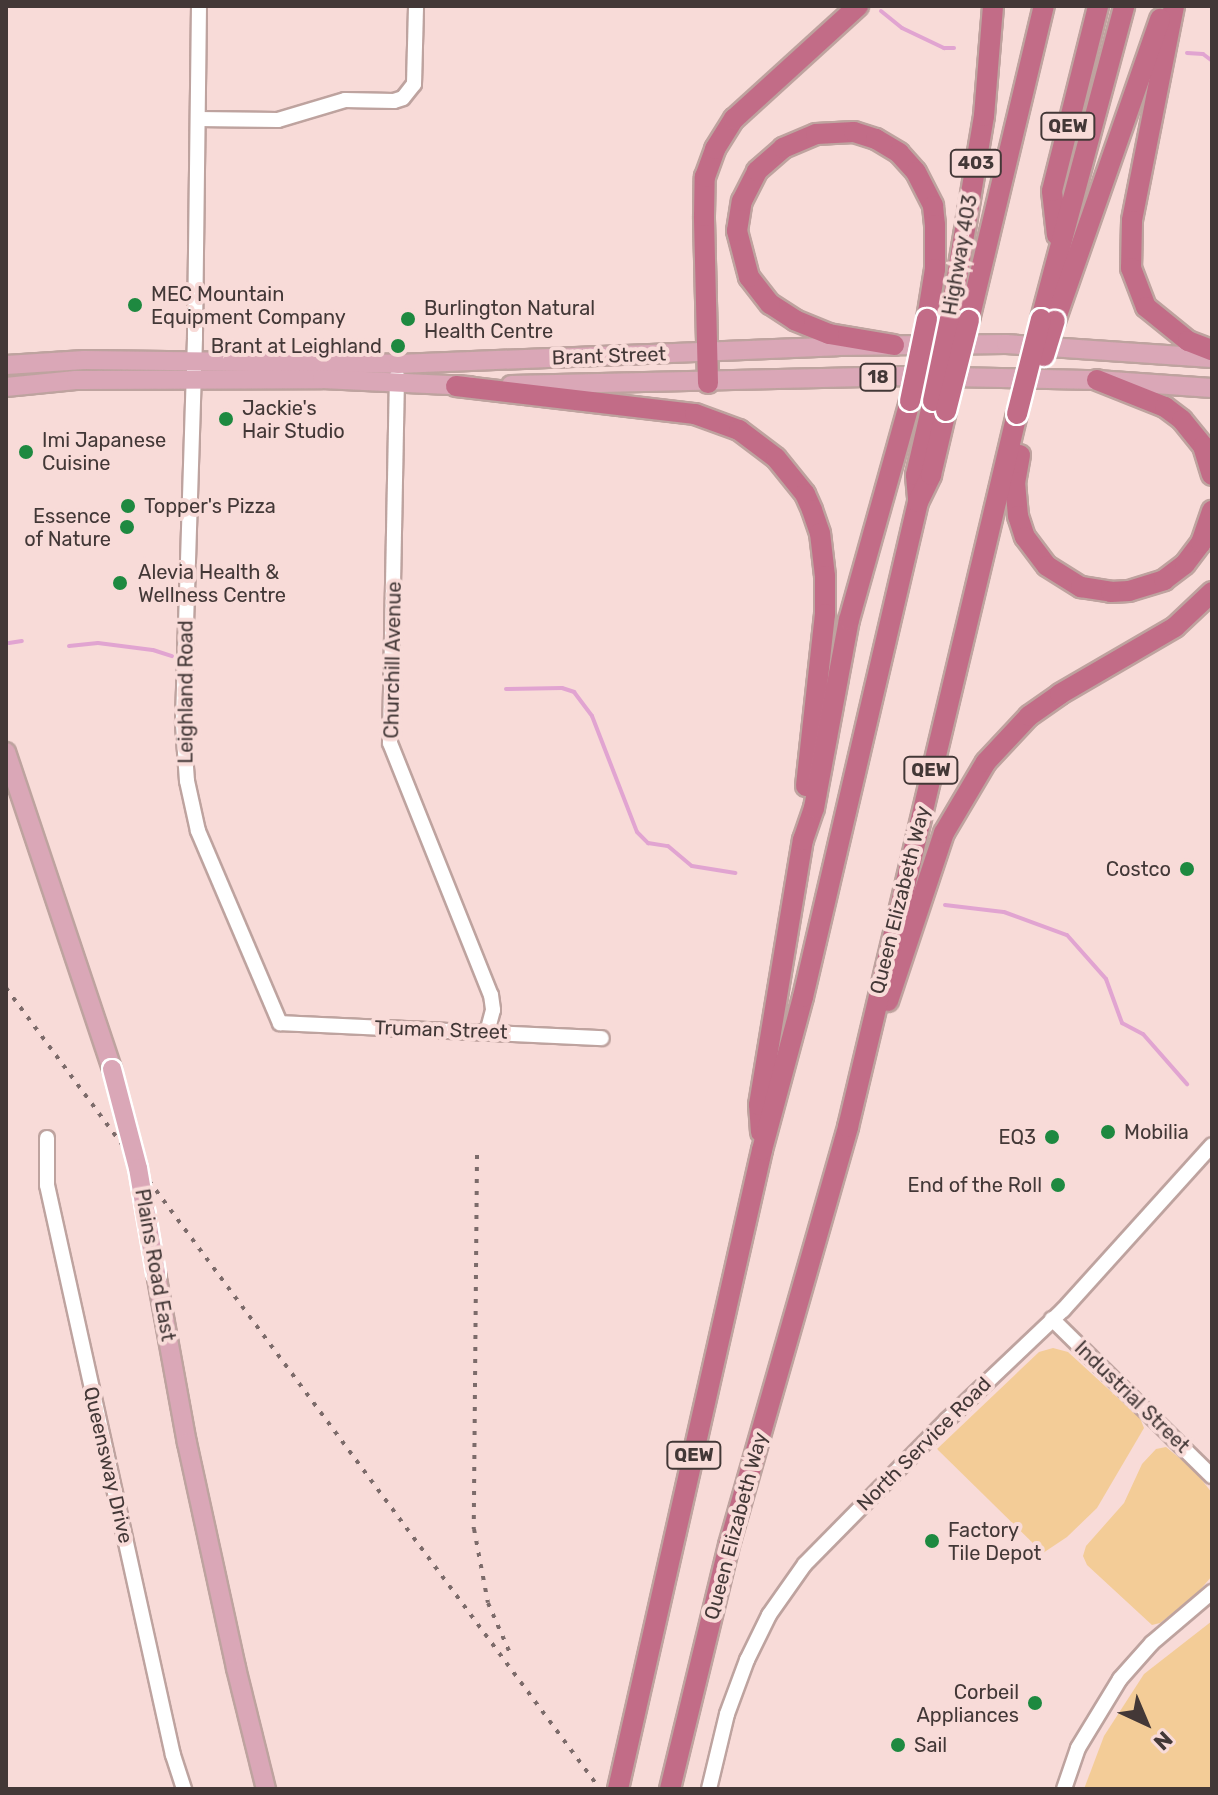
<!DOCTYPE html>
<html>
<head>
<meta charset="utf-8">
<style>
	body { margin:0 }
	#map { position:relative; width:1218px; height:1795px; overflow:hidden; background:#f8dbd8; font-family:Rubik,sans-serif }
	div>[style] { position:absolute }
	.green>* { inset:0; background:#f3cc97 }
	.stream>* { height:4px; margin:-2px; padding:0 2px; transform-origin:2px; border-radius:2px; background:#e1a4d1 }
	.roads { filter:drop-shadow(2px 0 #bea39f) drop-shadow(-2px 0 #bea39f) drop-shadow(0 2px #bea39f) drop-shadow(0 -2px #bea39f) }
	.minor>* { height:14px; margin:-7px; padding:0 7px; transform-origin:7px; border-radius:7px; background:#fff }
	.major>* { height:18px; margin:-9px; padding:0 9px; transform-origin:9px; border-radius:9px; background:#daa7b7 }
	.highway>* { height:20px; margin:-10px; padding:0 10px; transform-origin:10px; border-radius:10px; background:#c26c87 }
	.rail>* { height:4px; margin-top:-2px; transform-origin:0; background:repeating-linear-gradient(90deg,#7c6b6a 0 4px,transparent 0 12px) }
	.bridges { filter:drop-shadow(2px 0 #fff) drop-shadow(-2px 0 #fff) drop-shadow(0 2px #fff) drop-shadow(0 -2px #fff) }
	.major-bridge>* { height:18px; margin:-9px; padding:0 9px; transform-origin:9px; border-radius:9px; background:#daa7b7 }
	.highway-bridge>* { height:20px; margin:-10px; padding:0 10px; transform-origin:10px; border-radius:10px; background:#c26c87 }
	.dots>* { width:22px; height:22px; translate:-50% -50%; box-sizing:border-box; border:4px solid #f8dbd8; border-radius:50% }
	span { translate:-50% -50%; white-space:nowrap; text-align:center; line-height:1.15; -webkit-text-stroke:8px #f8dbd8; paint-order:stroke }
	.shield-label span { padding:2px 6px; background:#f8dbd8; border:2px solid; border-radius:6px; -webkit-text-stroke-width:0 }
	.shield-label { font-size:18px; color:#433837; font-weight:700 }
	.street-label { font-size:20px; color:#433837 }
	.poi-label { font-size:20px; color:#433837 }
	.left { translate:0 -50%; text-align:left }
	.right { translate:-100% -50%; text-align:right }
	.frame { position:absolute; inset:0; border:8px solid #433837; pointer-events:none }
	.north { position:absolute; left:1106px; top:1683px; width:80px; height:80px; -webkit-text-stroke:6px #f8dbd8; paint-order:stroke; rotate:136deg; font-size:22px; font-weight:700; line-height:32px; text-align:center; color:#433837 }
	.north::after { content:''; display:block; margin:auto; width:28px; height:36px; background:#433837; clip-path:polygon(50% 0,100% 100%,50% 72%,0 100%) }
</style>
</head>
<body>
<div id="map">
	<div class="green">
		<div style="clip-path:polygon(1053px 1348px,1068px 1352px,1140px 1418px,1144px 1428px,1097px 1508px,1067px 1537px,1043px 1553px,937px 1449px,1039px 1352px)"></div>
		<div style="clip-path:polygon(1166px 1447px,1194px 1470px,1212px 1493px,1212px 1576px,1193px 1598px,1160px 1623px,1152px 1625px,1087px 1565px,1083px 1556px,1086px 1546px,1124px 1503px,1142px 1464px,1156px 1449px)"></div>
		<div style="clip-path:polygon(1212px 1621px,1212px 1789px,1084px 1789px,1104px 1736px,1144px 1674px)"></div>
	</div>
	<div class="stream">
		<div style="left:881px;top:11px;width:27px;rotate:39deg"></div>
		<div style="left:902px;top:28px;width:47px;rotate:25.5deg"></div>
		<div style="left:944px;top:48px;width:10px"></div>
		<div style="left:1187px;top:53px;width:16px;rotate:4deg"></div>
		<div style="left:1203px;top:54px;width:10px;rotate:37deg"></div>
		<div style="left:9px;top:643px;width:13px;rotate:-9deg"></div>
		<div style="left:69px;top:646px;width:29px;rotate:-6deg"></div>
		<div style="left:98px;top:643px;width:55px;rotate:7.3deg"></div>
		<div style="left:153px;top:650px;width:20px;rotate:18deg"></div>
		<div style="left:506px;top:689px;width:56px;rotate:-1deg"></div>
		<div style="left:562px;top:688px;width:13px;rotate:18deg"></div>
		<div style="left:574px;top:692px;width:30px;rotate:53deg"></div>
		<div style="left:592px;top:716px;width:124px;rotate:68.8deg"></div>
		<div style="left:637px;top:832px;width:16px;rotate:45deg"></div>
		<div style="left:648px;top:843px;width:20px;rotate:9deg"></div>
		<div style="left:668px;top:846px;width:31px;rotate:40deg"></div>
		<div style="left:692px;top:866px;width:44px;rotate:9.2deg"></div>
		<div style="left:945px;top:905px;width:59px;rotate:6.8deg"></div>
		<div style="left:1004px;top:912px;width:67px;rotate:20.1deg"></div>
		<div style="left:1067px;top:935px;width:59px;rotate:48.4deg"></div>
		<div style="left:1106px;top:979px;width:47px;rotate:70deg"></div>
		<div style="left:1122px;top:1023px;width:24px;rotate:28deg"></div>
		<div style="left:1143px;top:1034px;width:67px;rotate:48.7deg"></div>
	</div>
	<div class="roads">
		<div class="minor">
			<div style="left:199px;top:6px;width:332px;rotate:90.7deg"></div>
			<div style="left:195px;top:338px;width:386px;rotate:91.8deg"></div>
			<div style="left:183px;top:724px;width:57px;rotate:86deg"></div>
			<div style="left:187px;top:781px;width:51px;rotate:77.6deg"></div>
			<div style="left:198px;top:831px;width:209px;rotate:66.9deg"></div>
			<div style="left:280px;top:1023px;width:322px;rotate:2.7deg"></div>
			<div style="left:198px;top:119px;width:80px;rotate:0.7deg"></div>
			<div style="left:278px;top:120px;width:70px;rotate:-16.6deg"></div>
			<div style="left:345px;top:100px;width:49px;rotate:1.2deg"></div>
			<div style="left:394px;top:101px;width:9px;rotate:-18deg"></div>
			<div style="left:403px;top:98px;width:18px;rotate:-52deg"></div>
			<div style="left:414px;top:84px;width:78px;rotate:-88.5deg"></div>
			<div style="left:397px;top:376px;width:367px;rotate:91.1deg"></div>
			<div style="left:390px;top:743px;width:271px;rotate:68.2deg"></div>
			<div style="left:491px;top:995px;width:15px;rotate:82deg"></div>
			<div style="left:493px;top:1010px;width:23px;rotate:105deg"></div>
			<div style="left:47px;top:1138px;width:47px;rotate:90deg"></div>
			<div style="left:47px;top:1185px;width:584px;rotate:77.54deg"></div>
			<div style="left:173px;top:1755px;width:36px;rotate:72deg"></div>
			<div style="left:1052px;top:1319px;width:224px;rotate:44.5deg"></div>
			<div style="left:709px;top:1789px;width:77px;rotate:-76.5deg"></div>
			<div style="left:727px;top:1714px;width:58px;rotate:-69.7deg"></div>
			<div style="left:747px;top:1660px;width:50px;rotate:-63.9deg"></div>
			<div style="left:769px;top:1615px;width:62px;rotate:-54.8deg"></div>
			<div style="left:805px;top:1564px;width:202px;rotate:-45.4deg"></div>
			<div style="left:947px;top:1420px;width:160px;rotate:-43.5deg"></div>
			<div style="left:1063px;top:1310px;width:222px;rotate:-47.9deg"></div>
			<div style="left:1064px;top:1789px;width:43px;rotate:-71.1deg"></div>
			<div style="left:1078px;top:1748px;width:81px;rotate:-58.7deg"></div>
			<div style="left:1120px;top:1679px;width:48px;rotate:-48.4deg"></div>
			<div style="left:1152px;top:1643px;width:79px;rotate:-40.4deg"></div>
		</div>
		<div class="major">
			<div style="left:6px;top:365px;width:78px;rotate:-3.7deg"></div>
			<div style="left:84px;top:360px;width:314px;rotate:0.7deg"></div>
			<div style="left:398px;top:364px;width:439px;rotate:-2.3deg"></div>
			<div style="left:837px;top:346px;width:169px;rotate:-0.7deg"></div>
			<div style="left:1006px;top:344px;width:206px;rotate:3.9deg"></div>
			<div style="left:511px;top:385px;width:389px;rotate:-1.3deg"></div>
			<div style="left:900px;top:376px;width:197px;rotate:1.2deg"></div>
			<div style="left:1097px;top:380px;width:115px;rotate:4deg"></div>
			<div style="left:6px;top:387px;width:70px;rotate:-5.7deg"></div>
			<div style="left:76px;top:380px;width:246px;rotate:-0.2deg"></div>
			<div style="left:322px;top:379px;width:148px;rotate:2.7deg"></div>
			<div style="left:6px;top:752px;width:334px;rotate:71.5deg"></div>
			<div style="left:156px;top:1273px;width:173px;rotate:79.7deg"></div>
			<div style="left:187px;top:1443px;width:230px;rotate:77.7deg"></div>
			<div style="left:236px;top:1668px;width:125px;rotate:76.1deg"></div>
		</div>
		<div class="highway">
			<div style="left:1174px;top:6px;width:219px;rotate:101.1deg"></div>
			<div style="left:1132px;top:221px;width:47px;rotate:91.2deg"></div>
			<div style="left:1131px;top:268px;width:42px;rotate:69deg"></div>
			<div style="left:1146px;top:307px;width:54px;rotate:39deg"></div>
			<div style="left:1188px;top:341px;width:26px;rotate:21deg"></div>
			<div style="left:1057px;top:235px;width:44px;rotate:-96.5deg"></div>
			<div style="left:1052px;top:191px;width:191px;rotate:-76deg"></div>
			<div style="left:950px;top:319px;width:206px;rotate:-80.5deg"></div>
			<div style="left:984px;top:116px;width:110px;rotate:-85.3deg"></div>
			<div style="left:1041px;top:319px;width:324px;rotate:-75.1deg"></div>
			<div style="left:969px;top:320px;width:323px;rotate:-76.6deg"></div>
			<div style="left:1055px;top:321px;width:320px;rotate:-70.8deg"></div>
			<div style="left:894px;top:345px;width:66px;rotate:-170.4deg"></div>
			<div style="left:829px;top:334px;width:37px;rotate:-158deg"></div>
			<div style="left:795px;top:320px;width:30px;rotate:-147deg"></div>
			<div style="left:770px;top:304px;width:34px;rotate:-128deg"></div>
			<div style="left:749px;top:277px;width:48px;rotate:-104.6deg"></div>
			<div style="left:737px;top:231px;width:30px;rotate:-81deg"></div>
			<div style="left:742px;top:201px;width:34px;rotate:-63deg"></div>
			<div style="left:757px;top:171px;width:35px;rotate:-41deg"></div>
			<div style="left:783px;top:148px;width:36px;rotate:-23deg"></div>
			<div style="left:816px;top:134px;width:38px;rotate:-3deg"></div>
			<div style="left:854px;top:132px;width:23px;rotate:18deg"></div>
			<div style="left:876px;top:139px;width:27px;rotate:31deg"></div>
			<div style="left:899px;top:153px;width:25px;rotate:48deg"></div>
			<div style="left:916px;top:172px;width:38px;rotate:63deg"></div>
			<div style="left:933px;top:206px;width:19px;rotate:84deg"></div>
			<div style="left:935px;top:225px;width:44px;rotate:90deg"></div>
			<div style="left:935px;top:269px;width:51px;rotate:99.1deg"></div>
			<div style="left:1097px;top:380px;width:73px;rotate:21.7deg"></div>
			<div style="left:1165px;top:407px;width:21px;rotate:37deg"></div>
			<div style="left:1182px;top:420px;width:33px;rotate:51deg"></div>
			<div style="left:1203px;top:446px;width:30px;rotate:73deg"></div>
			<div style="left:708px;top:383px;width:167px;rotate:-91.4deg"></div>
			<div style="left:704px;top:216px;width:39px;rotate:-89deg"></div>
			<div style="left:705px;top:177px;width:30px;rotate:-70deg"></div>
			<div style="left:715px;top:149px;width:36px;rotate:-58deg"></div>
			<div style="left:734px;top:119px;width:168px;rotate:-42.3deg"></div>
			<div style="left:456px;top:386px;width:241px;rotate:6.7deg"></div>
			<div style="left:695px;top:414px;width:47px;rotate:20deg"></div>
			<div style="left:739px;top:430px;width:46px;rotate:37.1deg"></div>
			<div style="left:776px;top:458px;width:46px;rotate:51.1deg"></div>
			<div style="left:805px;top:494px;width:17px;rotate:66deg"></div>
			<div style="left:812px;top:510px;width:24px;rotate:71deg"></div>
			<div style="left:820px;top:533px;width:43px;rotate:83.4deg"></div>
			<div style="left:825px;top:576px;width:38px;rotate:90deg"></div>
			<div style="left:825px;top:614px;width:173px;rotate:96.3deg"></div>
			<div style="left:1020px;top:455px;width:27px;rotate:100deg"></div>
			<div style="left:1015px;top:482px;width:34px;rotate:85deg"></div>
			<div style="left:1018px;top:516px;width:22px;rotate:72deg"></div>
			<div style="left:1025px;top:537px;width:36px;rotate:53deg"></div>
			<div style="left:1047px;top:566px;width:40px;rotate:32deg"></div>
			<div style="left:1081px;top:587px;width:30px;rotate:9deg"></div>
			<div style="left:1111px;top:592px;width:18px;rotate:-3deg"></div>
			<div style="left:1129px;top:591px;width:37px;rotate:-17deg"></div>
			<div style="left:1164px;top:580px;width:26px;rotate:-37deg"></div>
			<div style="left:1185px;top:564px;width:26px;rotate:-53deg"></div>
			<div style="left:1201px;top:543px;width:34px;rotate:-71deg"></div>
			<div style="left:918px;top:498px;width:23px;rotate:-95deg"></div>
			<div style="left:916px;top:475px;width:76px;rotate:-77.1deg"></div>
			<div style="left:888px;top:1001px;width:177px;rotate:-71.6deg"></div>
			<div style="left:944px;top:833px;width:82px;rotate:-59.4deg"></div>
			<div style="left:986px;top:762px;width:63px;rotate:-46.9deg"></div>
			<div style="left:1029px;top:716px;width:38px;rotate:-35deg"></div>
			<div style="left:1060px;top:694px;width:133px;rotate:-30.2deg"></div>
			<div style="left:1175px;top:627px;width:51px;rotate:-43.4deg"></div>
			<div style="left:761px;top:1132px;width:27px;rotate:-94deg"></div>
			<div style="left:759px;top:1105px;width:269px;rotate:-80.6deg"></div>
			<div style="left:803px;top:840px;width:34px;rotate:-71deg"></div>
			<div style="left:814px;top:808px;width:191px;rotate:-79.5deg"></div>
			<div style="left:849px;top:620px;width:227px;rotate:-74.4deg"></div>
			<div style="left:618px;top:1789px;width:655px;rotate:-77.3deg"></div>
			<div style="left:762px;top:1150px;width:158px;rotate:-75deg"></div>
			<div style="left:803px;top:997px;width:508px;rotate:-76.92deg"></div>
			<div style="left:918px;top:502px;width:30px;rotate:-64deg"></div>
			<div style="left:931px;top:475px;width:66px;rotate:-76.8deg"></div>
			<div style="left:670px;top:1789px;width:251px;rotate:-76.4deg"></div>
			<div style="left:729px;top:1545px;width:435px;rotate:-74.1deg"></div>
			<div style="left:848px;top:1127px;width:733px;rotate:-76.67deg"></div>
		</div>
	</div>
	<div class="rail">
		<div style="left:6px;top:988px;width:997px;rotate:53.44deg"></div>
		<div style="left:477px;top:1155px;width:374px;rotate:90.5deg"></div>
		<div style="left:474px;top:1529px;width:75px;rotate:79.3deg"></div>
		<div style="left:488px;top:1603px;width:55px;rotate:66.3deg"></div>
	</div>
	<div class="bridges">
		<div class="major-bridge">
			<div style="left:112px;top:1069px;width:102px;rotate:75.3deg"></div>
			<div style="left:138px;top:1168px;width:107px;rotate:80.3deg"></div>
		</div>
		<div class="highway-bridge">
			<div style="left:1044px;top:356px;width:37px;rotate:-73deg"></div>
			<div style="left:910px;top:401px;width:84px;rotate:-78.3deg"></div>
			<div style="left:933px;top:401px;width:84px;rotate:-78.3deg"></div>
			<div style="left:946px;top:411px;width:94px;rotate:-75.8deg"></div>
			<div style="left:1017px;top:414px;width:98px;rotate:-75.8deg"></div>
		</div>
	</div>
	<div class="dots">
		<div style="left:135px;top:305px;background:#1e8940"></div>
		<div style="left:408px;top:319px;background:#1e8940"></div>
		<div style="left:398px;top:346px;background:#1e8940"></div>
		<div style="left:226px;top:419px;background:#1e8940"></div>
		<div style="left:26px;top:452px;background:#1e8940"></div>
		<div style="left:128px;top:506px;background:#1e8940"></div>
		<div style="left:127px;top:527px;background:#1e8940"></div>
		<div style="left:120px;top:583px;background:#1e8940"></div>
		<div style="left:1187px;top:869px;background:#1e8940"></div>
		<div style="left:1108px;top:1132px;background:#1e8940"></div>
		<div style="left:1052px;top:1137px;background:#1e8940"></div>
		<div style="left:1058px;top:1185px;background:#1e8940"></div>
		<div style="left:932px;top:1541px;background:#1e8940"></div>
		<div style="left:1035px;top:1703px;background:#1e8940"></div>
		<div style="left:898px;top:1745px;background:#1e8940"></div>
	</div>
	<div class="shield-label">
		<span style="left:1068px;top:126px">QEW</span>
		<span style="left:976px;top:163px">403</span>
		<span style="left:878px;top:377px">18</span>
		<span style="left:931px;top:770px">QEW</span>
		<span style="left:694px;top:1455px">QEW</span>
	</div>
	<div class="street-label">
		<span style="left:960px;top:255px;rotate:-80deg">Highway 403</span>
		<span style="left:609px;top:356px;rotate:-2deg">Brant Street</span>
		<span style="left:393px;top:660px;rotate:-89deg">Churchill Avenue</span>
		<span style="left:186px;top:692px;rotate:-90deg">Leighland Road</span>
		<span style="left:900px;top:900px;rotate:-76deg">Queen Elizabeth Way</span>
		<span style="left:441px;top:1030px;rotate:2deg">Truman Street</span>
		<span style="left:155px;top:1265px;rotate:80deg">Plains Road East</span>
		<span style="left:1132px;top:1397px;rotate:44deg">Industrial Street</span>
		<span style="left:924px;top:1444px;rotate:-45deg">North Service Road</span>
		<span style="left:108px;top:1465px;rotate:77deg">Queensway Drive</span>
		<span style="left:736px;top:1526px;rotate:-75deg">Queen Elizabeth Way</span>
	</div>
	<div class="poi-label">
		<span class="left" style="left:151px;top:306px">MEC Mountain<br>Equipment Company</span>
		<span class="left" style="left:424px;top:320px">Burlington Natural<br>Health Centre</span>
		<span class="right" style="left:382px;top:346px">Brant at Leighland</span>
		<span class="left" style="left:242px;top:420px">Jackie's<br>Hair Studio</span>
		<span class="left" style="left:42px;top:452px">Imi Japanese<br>Cuisine</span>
		<span class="left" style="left:144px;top:506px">Topper's Pizza</span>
		<span class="right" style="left:111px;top:528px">Essence<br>of Nature</span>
		<span class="left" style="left:138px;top:584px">Alevia Health &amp;<br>Wellness Centre</span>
		<span class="right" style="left:1171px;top:869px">Costco</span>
		<span class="left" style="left:1124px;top:1132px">Mobilia</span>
		<span class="right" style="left:1036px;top:1137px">EQ3</span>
		<span class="right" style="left:1042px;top:1185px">End of the Roll</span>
		<span class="left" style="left:948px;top:1542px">Factory<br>Tile Depot</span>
		<span class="right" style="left:1019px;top:1704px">Corbeil<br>Appliances</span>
		<span class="left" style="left:914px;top:1745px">Sail</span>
	</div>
	<div class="frame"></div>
	<div class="north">N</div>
</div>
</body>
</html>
